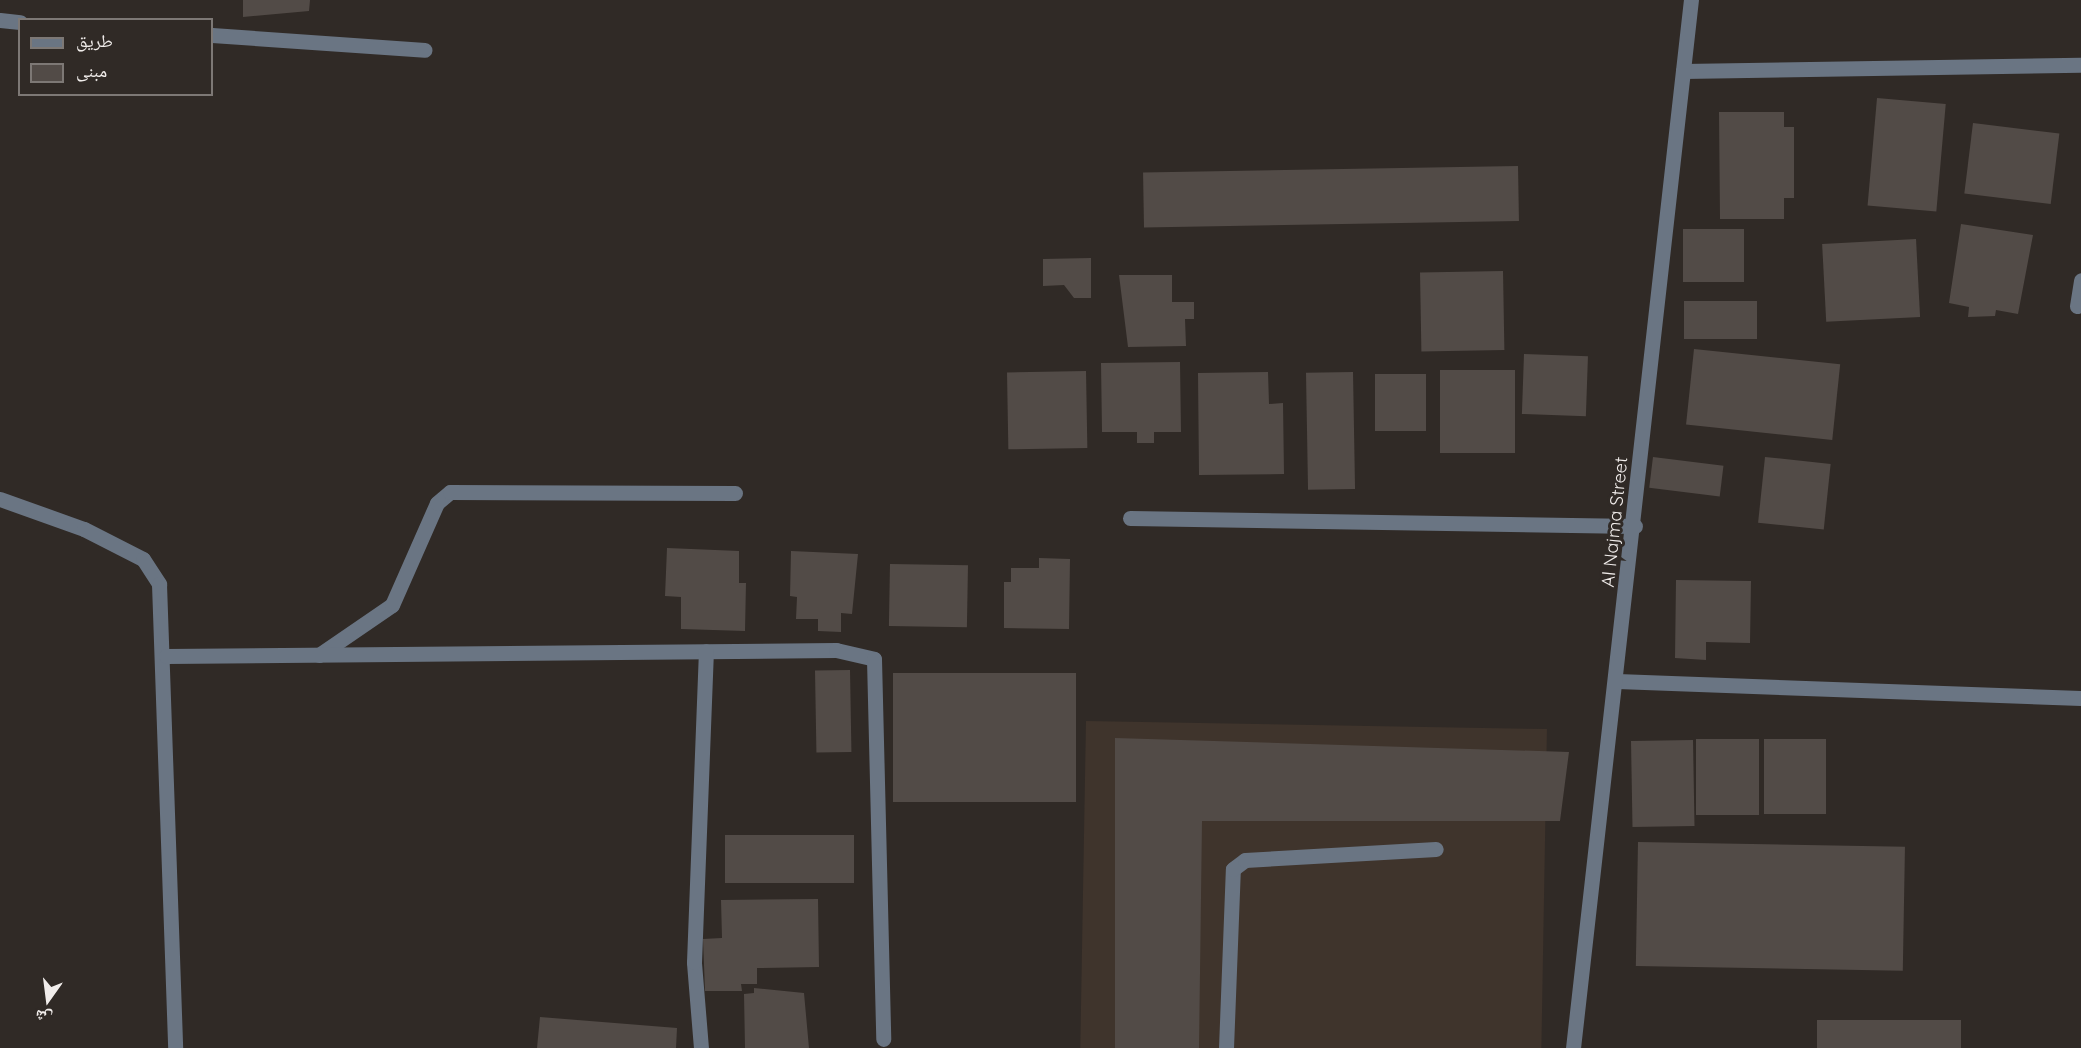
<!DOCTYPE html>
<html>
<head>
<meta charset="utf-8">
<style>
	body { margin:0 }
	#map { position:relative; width:2081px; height:1048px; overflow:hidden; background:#302a26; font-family:Quicksand,"Noto Naskh Arabic",sans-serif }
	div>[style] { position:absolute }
	.built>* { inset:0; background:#3f342c; transform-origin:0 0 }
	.building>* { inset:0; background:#524b47; transform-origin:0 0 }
	.minor>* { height:15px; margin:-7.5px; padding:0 7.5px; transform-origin:7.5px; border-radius:7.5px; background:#6a7583 }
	span { translate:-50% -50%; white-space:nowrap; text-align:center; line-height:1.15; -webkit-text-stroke:6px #302a26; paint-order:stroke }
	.street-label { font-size:18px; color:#f1edeb }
	.legend { position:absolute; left:18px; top:18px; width:195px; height:78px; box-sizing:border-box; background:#302a26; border:2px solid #7d7875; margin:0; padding:8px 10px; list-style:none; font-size:18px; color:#f1edeb }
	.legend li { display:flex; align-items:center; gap:12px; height:30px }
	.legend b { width:30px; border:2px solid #7d7875 }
	.north { position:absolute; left:18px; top:970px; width:60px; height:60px; -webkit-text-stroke:4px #302a26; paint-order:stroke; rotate:194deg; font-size:16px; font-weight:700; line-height:24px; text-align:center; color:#f1edeb }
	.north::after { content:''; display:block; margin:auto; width:21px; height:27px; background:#f1edeb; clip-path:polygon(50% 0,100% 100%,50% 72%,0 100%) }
</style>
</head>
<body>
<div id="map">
	<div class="built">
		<div style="left:1086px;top:721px;width:461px;height:327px;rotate:1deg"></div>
	</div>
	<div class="building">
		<div style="clip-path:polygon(243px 0,310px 0,309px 11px,243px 17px)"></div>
		<div style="left:1877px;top:98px;width:69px;height:108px;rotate:5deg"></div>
		<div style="clip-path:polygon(1719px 112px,1784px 112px,1784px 127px,1794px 127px,1794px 198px,1784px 198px,1784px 219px,1720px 219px)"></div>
		<div style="left:1973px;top:123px;width:87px;height:71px;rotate:7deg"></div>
		<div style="left:1518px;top:166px;width:55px;height:375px;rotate:89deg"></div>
		<div style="clip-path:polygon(1961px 224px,2033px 235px,2018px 314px,1996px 310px,1995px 316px,1968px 317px,1969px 307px,1949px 303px)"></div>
		<div style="left:1683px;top:229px;width:61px;height:53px"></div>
		<div style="left:1916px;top:239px;width:78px;height:94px;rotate:87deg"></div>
		<div style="clip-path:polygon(1091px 258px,1091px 298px,1074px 298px,1064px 285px,1043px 286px,1043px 259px)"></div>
		<div style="left:1503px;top:271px;width:79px;height:83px;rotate:89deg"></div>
		<div style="clip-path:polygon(1119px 275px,1172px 275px,1172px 302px,1194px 302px,1194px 319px,1185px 319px,1186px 346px,1128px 347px)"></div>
		<div style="left:1684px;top:301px;width:73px;height:38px"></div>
		<div style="left:1694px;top:349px;width:147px;height:76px;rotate:6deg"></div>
		<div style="left:1524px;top:354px;width:64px;height:60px;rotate:2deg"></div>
		<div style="clip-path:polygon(1180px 362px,1181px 432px,1154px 432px,1154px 443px,1137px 443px,1137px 432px,1102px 432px,1101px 363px)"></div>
		<div style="left:1440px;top:370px;width:75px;height:83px"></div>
		<div style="left:1086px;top:371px;width:77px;height:79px;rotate:89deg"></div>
		<div style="clip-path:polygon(1268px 372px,1269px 404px,1283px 403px,1284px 474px,1199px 475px,1198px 373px)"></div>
		<div style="left:1353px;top:372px;width:117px;height:47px;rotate:89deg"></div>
		<div style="left:1375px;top:374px;width:51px;height:57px"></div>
		<div style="left:1653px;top:457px;width:71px;height:31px;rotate:7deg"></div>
		<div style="left:1765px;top:457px;width:66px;height:66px;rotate:6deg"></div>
		<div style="clip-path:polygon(667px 548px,739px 551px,739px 583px,746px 583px,745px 631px,681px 629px,681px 597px,665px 596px)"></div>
		<div style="clip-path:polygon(791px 551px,858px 554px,852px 614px,841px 613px,841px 632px,818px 631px,818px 619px,796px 619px,797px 597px,790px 596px)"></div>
		<div style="clip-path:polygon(1039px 558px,1070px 559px,1069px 629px,1004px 628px,1004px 582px,1011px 582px,1011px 568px,1039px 568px)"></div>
		<div style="left:890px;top:564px;width:78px;height:62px;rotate:1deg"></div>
		<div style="clip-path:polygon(1676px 580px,1751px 581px,1750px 643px,1706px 642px,1706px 660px,1675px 658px)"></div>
		<div style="left:850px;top:670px;width:82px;height:35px;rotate:89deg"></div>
		<div style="left:893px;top:673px;width:183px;height:129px"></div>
		<div style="clip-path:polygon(1115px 738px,1569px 752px,1560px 821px,1202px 821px,1199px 1048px,1115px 1048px)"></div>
		<div style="left:1696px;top:739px;width:63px;height:76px"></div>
		<div style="left:1764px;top:739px;width:62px;height:75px"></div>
		<div style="left:1693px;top:740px;width:86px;height:62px;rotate:89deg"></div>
		<div style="left:854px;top:835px;width:48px;height:129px;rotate:90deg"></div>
		<div style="left:1638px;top:842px;width:267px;height:124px;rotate:1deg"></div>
		<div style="clip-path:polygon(818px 899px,819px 967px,757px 968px,757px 984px,741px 984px,742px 991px,705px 991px,703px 939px,722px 938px,721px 900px)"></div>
		<div style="clip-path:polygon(754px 988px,804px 993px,809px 1048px,745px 1048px,744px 994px,754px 993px)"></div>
		<div style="clip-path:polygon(540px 1017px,677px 1028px,676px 1048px,537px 1048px)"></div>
		<div style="left:1817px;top:1020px;width:144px;height:28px"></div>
	</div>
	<div class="minor">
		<div style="left:0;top:20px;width:20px;rotate:6deg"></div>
		<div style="left:212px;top:35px;width:213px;rotate:4deg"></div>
		<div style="left:1683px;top:71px;width:398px;rotate:-0.9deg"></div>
		<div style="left:2077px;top:306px;width:26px;rotate:-81deg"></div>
		<div style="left:0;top:499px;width:89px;rotate:19.7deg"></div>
		<div style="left:84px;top:529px;width:66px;rotate:27deg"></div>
		<div style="left:143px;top:559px;width:30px;rotate:57deg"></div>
		<div style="left:159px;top:584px;width:464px;rotate:88deg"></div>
		<div style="left:1130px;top:518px;width:505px;rotate:0.91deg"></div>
		<div style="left:319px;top:655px;width:88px;rotate:-34.4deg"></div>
		<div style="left:392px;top:605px;width:111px;rotate:-66.2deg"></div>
		<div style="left:437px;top:503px;width:17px;rotate:-40deg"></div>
		<div style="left:450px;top:492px;width:285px;rotate:0.2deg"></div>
		<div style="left:166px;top:656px;width:670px;rotate:-0.51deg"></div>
		<div style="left:836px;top:650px;width:39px;rotate:13deg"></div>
		<div style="left:874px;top:659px;width:380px;rotate:88.6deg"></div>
		<div style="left:1617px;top:681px;width:464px;rotate:2.1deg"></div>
		<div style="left:701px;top:1048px;width:86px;rotate:-94.7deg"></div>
		<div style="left:694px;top:962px;width:311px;rotate:-87.8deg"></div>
		<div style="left:1226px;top:1048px;width:179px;rotate:-87.8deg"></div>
		<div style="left:1233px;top:869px;width:15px;rotate:-37deg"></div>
		<div style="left:1245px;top:860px;width:191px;rotate:-3.3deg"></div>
		<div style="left:1573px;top:1048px;width:1055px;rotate:-83.58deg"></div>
	</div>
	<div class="street-label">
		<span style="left:1615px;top:522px;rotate:-84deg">Al Najma Street</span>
	</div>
	<ul class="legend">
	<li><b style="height:8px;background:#6a7583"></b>طريق</li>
	<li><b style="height:16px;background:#524b47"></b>مبنى</li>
	</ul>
	<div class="north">ش</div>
</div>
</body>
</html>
